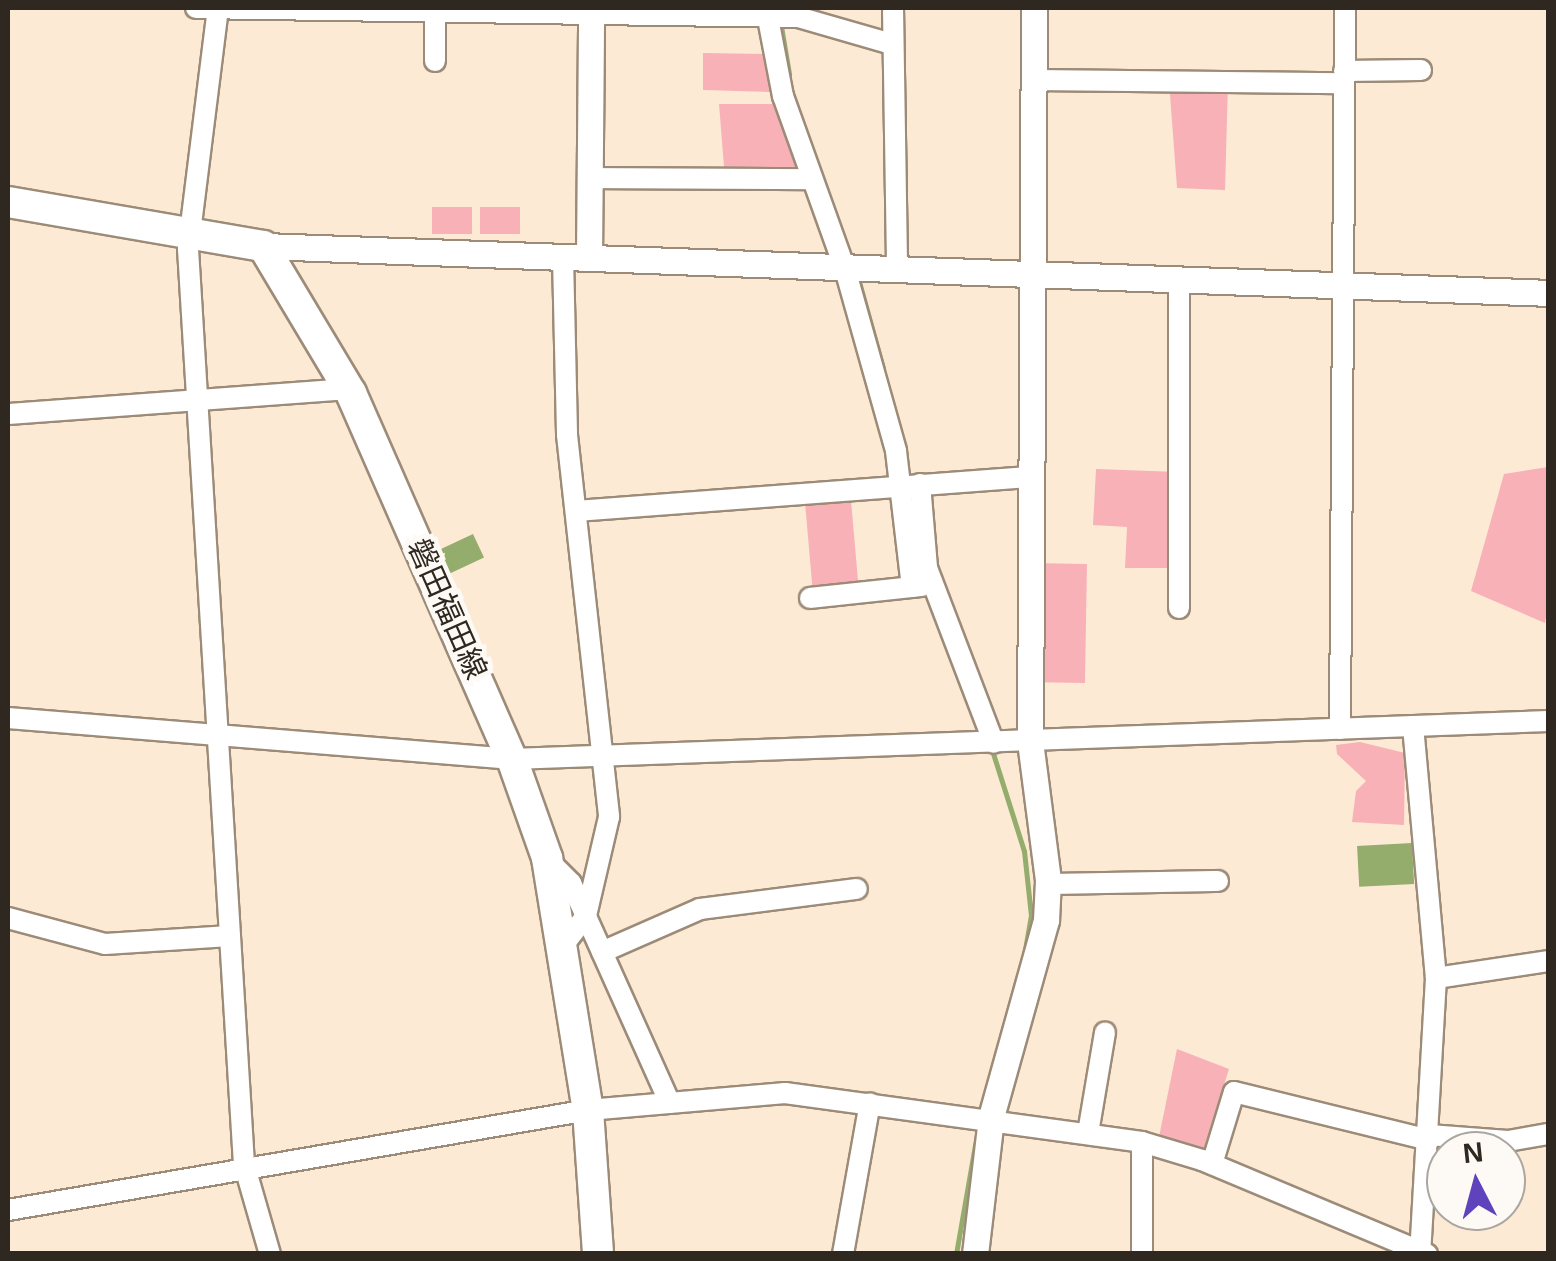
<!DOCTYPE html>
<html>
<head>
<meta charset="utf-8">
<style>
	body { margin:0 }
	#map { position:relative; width:1556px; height:1261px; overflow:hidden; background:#fdead5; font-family:Arial,"Noto Sans JP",sans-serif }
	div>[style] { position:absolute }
	.green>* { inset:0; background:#f7b1b7; transform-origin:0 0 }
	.water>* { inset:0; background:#94ac6c; transform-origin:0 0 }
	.stream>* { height:5px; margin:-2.5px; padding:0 2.5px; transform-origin:2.5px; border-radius:2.5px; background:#94ac6c }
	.roads { filter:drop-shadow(2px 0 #9c8b78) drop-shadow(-2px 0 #9c8b78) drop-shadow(0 2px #9c8b78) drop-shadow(0 -2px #9c8b78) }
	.minor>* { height:20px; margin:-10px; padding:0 10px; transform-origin:10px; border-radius:10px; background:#fff }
	.tertiary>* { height:25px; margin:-12.5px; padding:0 12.5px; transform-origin:12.5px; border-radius:12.5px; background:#fff }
	.primary>* { height:30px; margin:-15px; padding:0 15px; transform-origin:15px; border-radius:15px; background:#fff }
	span { translate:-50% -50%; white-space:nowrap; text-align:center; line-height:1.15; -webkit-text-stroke:9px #fdfaf5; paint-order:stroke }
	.street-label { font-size:30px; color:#2f2820 }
	.frame { position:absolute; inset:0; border:10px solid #2f2820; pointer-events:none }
	.north { position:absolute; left:1426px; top:1131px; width:100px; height:100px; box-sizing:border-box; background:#fdfaf5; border:2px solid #aba6a0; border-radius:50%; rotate:354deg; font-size:28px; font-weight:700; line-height:40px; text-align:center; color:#2f2820 }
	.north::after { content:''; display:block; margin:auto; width:35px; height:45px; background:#5f43bc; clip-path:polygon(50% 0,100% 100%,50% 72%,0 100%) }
</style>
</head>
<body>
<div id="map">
	<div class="green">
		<div style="clip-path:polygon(703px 53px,764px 54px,772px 92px,703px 90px)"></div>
		<div style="clip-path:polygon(1169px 81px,1228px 82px,1225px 190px,1177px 188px)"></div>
		<div style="clip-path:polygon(719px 104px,779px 104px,812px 179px,725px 179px)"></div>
		<div style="left:432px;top:207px;width:40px;height:27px"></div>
		<div style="left:480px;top:207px;width:40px;height:27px"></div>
		<div style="clip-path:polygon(1548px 467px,1548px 605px,1545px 623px,1471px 591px,1504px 474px)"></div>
		<div style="clip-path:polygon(1096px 469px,1178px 472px,1178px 568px,1125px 568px,1127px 527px,1093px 525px)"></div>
		<div style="left:850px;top:489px;width:97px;height:46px;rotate:85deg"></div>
		<div style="left:1029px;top:563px;width:58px;height:119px;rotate:1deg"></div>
		<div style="clip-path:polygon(1360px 742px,1405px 753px,1404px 825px,1352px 822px,1356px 791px,1366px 781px,1337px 754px,1336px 745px)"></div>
		<div style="clip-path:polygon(1177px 1049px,1229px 1069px,1204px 1149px,1159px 1137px)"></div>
	</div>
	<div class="water">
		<div style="left:473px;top:534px;width:26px;height:40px;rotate:65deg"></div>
		<div style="left:1412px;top:843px;width:41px;height:55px;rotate:87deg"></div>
	</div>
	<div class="stream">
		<div style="left:780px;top:20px;width:55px;rotate:80.5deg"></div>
		<div style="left:858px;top:278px;width:93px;rotate:74.5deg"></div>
		<div style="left:991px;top:747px;width:109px;rotate:72.4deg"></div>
		<div style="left:1024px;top:851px;width:64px;rotate:83.8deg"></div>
		<div style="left:1031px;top:915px;width:41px;rotate:99.9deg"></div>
		<div style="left:988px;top:1084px;width:113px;rotate:-74.6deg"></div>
		<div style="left:956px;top:1254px;width:117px;rotate:-80.1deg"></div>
	</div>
	<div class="roads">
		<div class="minor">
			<div style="left:196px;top:8px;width:602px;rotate:0.86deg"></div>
			<div style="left:798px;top:17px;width:98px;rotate:16deg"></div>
			<div style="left:218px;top:8px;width:243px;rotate:97.1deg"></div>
			<div style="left:188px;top:249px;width:917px;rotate:86.5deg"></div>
			<div style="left:244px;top:1164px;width:94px;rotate:73.9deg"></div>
			<div style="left:766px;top:8px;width:90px;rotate:79.1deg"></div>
			<div style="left:783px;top:96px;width:184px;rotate:70.3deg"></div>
			<div style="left:845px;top:269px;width:189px;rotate:74.3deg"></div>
			<div style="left:896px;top:451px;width:137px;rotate:83.3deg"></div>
			<div style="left:893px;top:8px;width:263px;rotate:89.1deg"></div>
			<div style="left:435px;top:61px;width:51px;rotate:-90deg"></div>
			<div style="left:1344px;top:71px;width:77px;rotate:-0.7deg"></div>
			<div style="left:1034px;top:80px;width:309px;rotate:0.6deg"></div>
			<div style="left:590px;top:178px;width:222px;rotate:0.3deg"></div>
			<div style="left:563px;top:257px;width:178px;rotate:88.7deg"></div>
			<div style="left:567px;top:435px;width:384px;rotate:83.7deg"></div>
			<div style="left:609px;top:817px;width:102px;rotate:103.1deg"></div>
			<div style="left:586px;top:916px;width:34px;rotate:128deg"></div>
			<div style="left:8px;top:414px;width:342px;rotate:-4.2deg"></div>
			<div style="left:920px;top:484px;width:84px;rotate:85.2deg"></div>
			<div style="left:927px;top:568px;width:187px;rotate:69.1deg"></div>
			<div style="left:576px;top:511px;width:454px;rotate:-4.3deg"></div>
			<div style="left:810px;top:598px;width:113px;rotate:-6.1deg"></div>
			<div style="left:1179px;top:608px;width:324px;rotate:-90deg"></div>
			<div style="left:8px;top:718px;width:506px;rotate:4.65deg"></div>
			<div style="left:512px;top:759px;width:1037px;rotate:-2.1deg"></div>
			<div style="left:1413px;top:726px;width:253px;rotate:84.8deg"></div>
			<div style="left:1436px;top:978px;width:275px;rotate:93.3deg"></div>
			<div style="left:1340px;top:729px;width:721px;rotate:-89.6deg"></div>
			<div style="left:548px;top:860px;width:33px;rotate:45deg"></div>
			<div style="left:571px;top:883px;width:241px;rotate:65.8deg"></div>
			<div style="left:1047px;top:884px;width:171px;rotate:-1deg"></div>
			<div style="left:8px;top:918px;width:100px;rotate:15deg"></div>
			<div style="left:105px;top:944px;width:125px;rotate:-3.7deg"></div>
			<div style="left:602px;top:952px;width:107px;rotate:-23.7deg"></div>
			<div style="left:700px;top:909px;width:158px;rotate:-7.3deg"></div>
			<div style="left:1436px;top:978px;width:113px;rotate:-8.6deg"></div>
			<div style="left:1088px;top:1133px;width:102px;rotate:-80.4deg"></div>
			<div style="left:1429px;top:1135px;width:79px;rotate:4.3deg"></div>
			<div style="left:1508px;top:1141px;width:41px;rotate:-9.9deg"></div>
			<div style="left:1212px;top:1164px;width:75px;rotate:-73deg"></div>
			<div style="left:1234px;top:1092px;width:201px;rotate:13.8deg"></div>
			<div style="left:8px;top:1210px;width:589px;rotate:-9.78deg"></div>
			<div style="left:588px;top:1110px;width:198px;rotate:-4.9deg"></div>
			<div style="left:785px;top:1093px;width:360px;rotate:7.8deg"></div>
			<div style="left:1142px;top:1142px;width:63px;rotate:16.7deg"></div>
			<div style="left:1202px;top:1160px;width:244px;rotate:22.7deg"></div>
			<div style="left:843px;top:1254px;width:153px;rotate:-79.9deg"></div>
			<div style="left:1142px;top:1254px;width:112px;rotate:-90deg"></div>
		</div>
		<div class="tertiary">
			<div style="left:263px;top:246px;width:1286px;rotate:2.09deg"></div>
			<div style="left:589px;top:258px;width:250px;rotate:-89.5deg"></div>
			<div style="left:975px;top:1254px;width:138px;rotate:-83.3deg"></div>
			<div style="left:991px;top:1117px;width:205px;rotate:-74.4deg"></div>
			<div style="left:1046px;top:920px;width:40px;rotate:-87.1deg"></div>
			<div style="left:1048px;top:880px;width:139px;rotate:-97.4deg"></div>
			<div style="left:1030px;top:742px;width:734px;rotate:-89.69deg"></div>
		</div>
		<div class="primary">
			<div style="left:8px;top:202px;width:259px;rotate:9.8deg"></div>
			<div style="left:263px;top:246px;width:171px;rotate:59.1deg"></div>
			<div style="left:351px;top:393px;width:400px;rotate:66.3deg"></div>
			<div style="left:512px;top:759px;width:105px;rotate:70.5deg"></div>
			<div style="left:547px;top:858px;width:255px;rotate:80.8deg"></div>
			<div style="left:588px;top:1110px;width:144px;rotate:86deg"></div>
		</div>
	</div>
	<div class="street-label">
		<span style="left:447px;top:609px;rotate:66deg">磐田福田線</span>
	</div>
	<div class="frame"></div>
	<div class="north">N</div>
</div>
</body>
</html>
